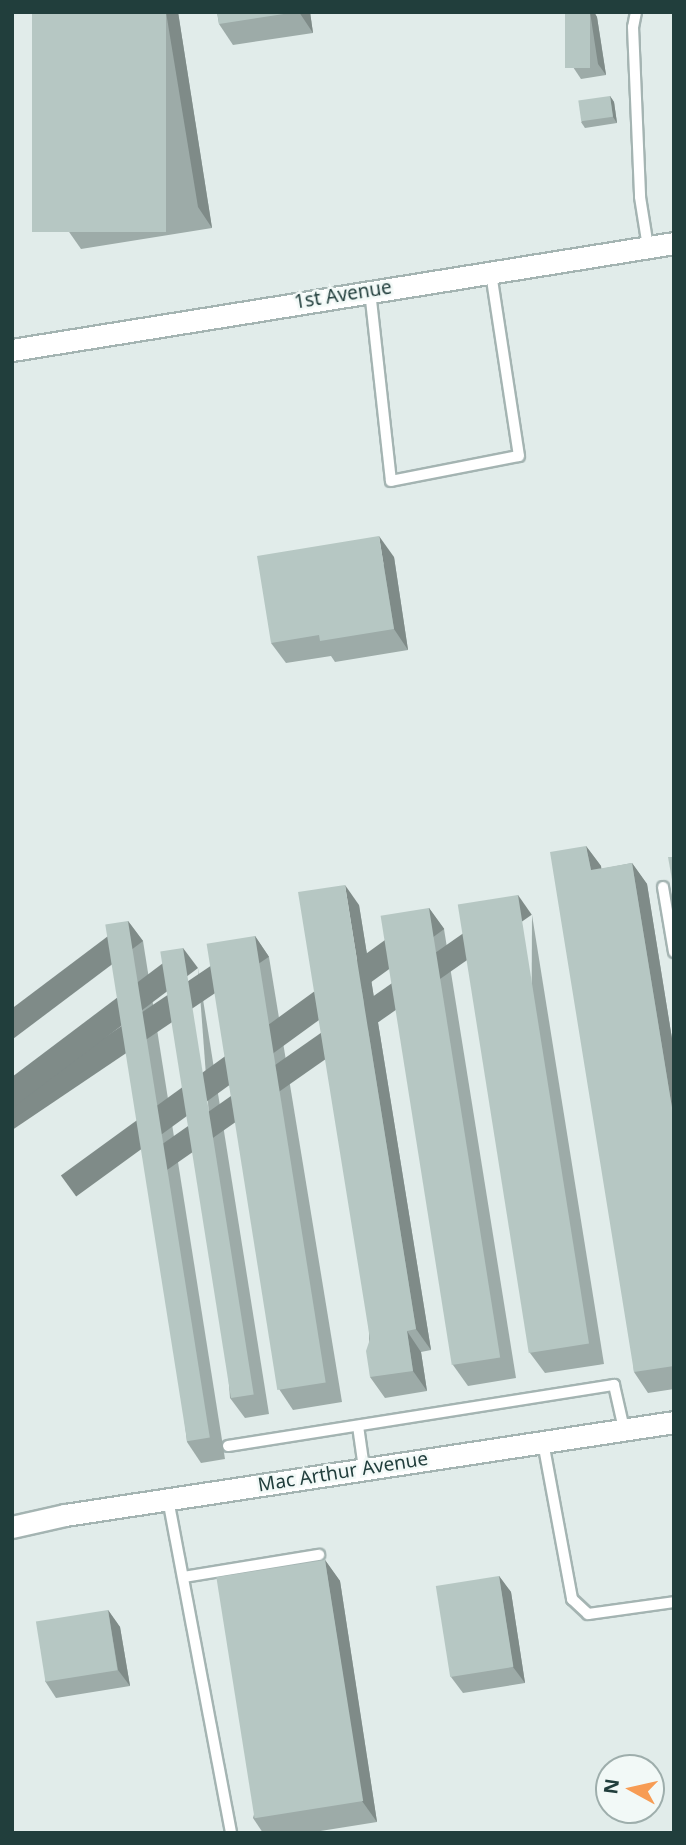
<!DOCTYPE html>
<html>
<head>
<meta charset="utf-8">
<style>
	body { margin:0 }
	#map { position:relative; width:686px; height:1845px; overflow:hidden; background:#e1ecea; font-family:"Noto Sans",sans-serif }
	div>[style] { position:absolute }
	.roads { filter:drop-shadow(2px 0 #a4b4b2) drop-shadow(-2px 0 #a4b4b2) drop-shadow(0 2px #a4b4b2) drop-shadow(0 -2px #a4b4b2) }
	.lane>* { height:10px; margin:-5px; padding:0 5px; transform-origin:5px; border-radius:5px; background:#fff }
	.street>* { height:21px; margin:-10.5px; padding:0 10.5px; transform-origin:10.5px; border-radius:10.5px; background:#fff }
	.secondary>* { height:21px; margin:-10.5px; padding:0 10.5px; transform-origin:10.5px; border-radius:10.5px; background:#fff }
	.wall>* { inset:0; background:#9daba8 }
	.shaded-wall>* { inset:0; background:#7f8b88; transform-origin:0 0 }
	.building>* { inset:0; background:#b6c7c3; transform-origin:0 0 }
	span { translate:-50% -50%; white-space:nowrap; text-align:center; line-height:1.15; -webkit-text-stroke:5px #f2f9f7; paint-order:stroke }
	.street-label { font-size:19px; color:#213e3c }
	.frame { position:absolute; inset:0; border:14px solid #213e3c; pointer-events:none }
	.north { position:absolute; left:595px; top:1754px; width:70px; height:70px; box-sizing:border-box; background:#f2f9f7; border:2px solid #9eaeac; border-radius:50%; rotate:278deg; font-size:19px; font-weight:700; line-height:28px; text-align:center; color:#213e3c }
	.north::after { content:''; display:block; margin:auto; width:24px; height:32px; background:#f79c54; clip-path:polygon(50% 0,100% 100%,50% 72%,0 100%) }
</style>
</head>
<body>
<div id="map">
	<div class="roads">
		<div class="lane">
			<div style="left:636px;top:12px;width:15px;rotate:101deg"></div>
			<div style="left:633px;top:27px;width:170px;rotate:87.6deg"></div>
			<div style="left:640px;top:197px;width:51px;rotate:80.9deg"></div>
			<div style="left:370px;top:291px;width:191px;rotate:83.7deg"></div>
			<div style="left:391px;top:481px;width:130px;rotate:-11.1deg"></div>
			<div style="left:519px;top:456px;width:186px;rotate:-98.7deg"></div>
			<div style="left:663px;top:887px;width:66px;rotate:80.4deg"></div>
			<div style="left:358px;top:1426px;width:42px;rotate:81.9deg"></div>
			<div style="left:543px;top:1442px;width:160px;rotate:79.5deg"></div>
			<div style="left:572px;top:1599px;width:22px;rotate:43deg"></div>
			<div style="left:588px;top:1614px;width:87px;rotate:-7.9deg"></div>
			<div style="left:228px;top:1446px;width:391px;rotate:-9deg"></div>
			<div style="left:614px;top:1385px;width:45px;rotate:77.2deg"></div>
			<div style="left:168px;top:1499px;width:340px;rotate:79.3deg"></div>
			<div style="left:184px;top:1577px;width:137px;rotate:-9.3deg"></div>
		</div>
		<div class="street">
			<div style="left:12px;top:350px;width:671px;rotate:-9.18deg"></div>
		</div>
		<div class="secondary">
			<div style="left:12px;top:1527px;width:54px;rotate:-12.8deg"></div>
			<div style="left:65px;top:1515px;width:616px;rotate:-8.68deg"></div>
		</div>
	</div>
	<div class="wall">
		<div style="clip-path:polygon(32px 12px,178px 12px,212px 228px,81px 249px,67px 229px)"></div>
		<div style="clip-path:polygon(217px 12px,310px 12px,313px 33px,233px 45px,219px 24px)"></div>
		<div style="clip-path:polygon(565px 12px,594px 12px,597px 17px,606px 75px,581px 79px,573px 67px)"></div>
		<div style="clip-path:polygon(610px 96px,614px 102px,617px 123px,585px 128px,581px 122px)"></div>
		<div style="clip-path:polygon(394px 557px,408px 650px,335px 662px,331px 656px,286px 663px,271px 643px)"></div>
		<div style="clip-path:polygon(586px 846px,601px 866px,601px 869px,632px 863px,647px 884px,674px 1051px,674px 1389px,648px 1393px,634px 1372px)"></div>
		<div style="clip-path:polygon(359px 905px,431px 1350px,421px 1352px,427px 1391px,385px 1398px,370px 1377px)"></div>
		<div style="clip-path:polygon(429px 908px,444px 929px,516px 1378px,468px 1386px,453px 1365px)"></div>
		<div style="clip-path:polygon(532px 915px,604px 1364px,545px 1373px,530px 1353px)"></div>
		<div style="clip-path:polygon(128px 921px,143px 941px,225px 1459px,201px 1463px,187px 1442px)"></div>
		<div style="clip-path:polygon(255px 936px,269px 957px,342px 1402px,293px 1410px,279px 1389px)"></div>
		<div style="clip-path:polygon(198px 968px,269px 1414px,245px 1418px,230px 1398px)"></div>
		<div style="clip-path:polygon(325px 1560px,340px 1581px,377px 1822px,308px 1833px,263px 1833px,253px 1818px)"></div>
		<div style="clip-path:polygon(499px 1576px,511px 1592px,525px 1683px,463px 1693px,451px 1677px)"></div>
		<div style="clip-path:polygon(108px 1610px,120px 1627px,130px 1686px,56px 1698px,45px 1681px)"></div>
	</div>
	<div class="shaded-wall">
		<div style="clip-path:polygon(166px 12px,178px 12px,212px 228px,198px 207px)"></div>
		<div style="clip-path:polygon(299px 12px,310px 12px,313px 33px)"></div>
		<div style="clip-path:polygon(590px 12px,594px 12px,597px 17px,606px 75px,598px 64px)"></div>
		<div style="clip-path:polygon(610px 96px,614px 102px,617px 123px,613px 117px)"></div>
		<div style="clip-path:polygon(379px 536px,394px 557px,408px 650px,394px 629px)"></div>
		<div style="clip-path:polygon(586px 846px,601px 866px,605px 891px,591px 870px)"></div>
		<div style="clip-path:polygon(632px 863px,647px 884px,674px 1051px,674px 1120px)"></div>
		<div style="clip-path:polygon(345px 885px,359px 905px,431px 1350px,416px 1329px)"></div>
		<div style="left:518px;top:895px;width:24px;height:454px;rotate:55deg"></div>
		<div style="left:429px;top:908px;width:26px;height:455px;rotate:54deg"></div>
		<div style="left:128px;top:921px;width:25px;height:523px;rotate:53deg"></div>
		<div style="left:255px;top:936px;width:25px;height:452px;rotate:56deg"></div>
		<div style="left:183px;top:948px;width:25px;height:452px;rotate:53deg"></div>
		<div style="clip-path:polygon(407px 1331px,421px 1352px,427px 1391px,413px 1371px)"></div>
		<div style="clip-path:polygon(325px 1560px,340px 1581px,377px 1822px,362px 1801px)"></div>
		<div style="clip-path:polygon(499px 1576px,511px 1592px,525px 1683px,513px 1667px)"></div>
		<div style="clip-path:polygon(108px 1610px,120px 1627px,130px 1686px,118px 1670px)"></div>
	</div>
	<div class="building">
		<div style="left:32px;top:12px;width:134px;height:220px"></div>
		<div style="clip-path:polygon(217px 12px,297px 12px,219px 24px)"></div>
		<div style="left:565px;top:12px;width:25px;height:56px"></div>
		<div style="left:610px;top:96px;width:21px;height:32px;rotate:82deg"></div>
		<div style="clip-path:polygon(379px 536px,394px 629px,320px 641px,319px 635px,271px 643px,257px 556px)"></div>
		<div style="clip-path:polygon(586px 846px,591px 870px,632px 863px,674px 1120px,674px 1366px,634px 1372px,550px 852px)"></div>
		<div style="clip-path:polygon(668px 857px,674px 857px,674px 891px)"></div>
		<div style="clip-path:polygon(345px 885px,416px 1329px,407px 1331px,413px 1371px,370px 1377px,366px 1351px,370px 1339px,298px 892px)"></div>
		<div style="left:518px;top:895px;width:454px;height:61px;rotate:81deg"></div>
		<div style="left:429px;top:908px;width:455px;height:49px;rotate:81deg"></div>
		<div style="left:128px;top:921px;width:523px;height:23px;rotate:81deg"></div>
		<div style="left:255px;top:936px;width:452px;height:49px;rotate:81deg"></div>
		<div style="left:183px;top:948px;width:452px;height:23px;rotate:81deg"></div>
		<div style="left:325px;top:1560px;width:244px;height:110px;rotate:81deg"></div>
		<div style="left:499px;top:1576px;width:92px;height:64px;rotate:81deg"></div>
		<div style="left:108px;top:1610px;width:61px;height:73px;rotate:81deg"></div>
	</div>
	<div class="street-label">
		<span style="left:343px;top:295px;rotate:-9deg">1st Avenue</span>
		<span style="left:343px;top:1472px;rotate:-9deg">Mac Arthur Avenue</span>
	</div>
	<div class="frame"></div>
	<div class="north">N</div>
</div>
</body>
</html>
